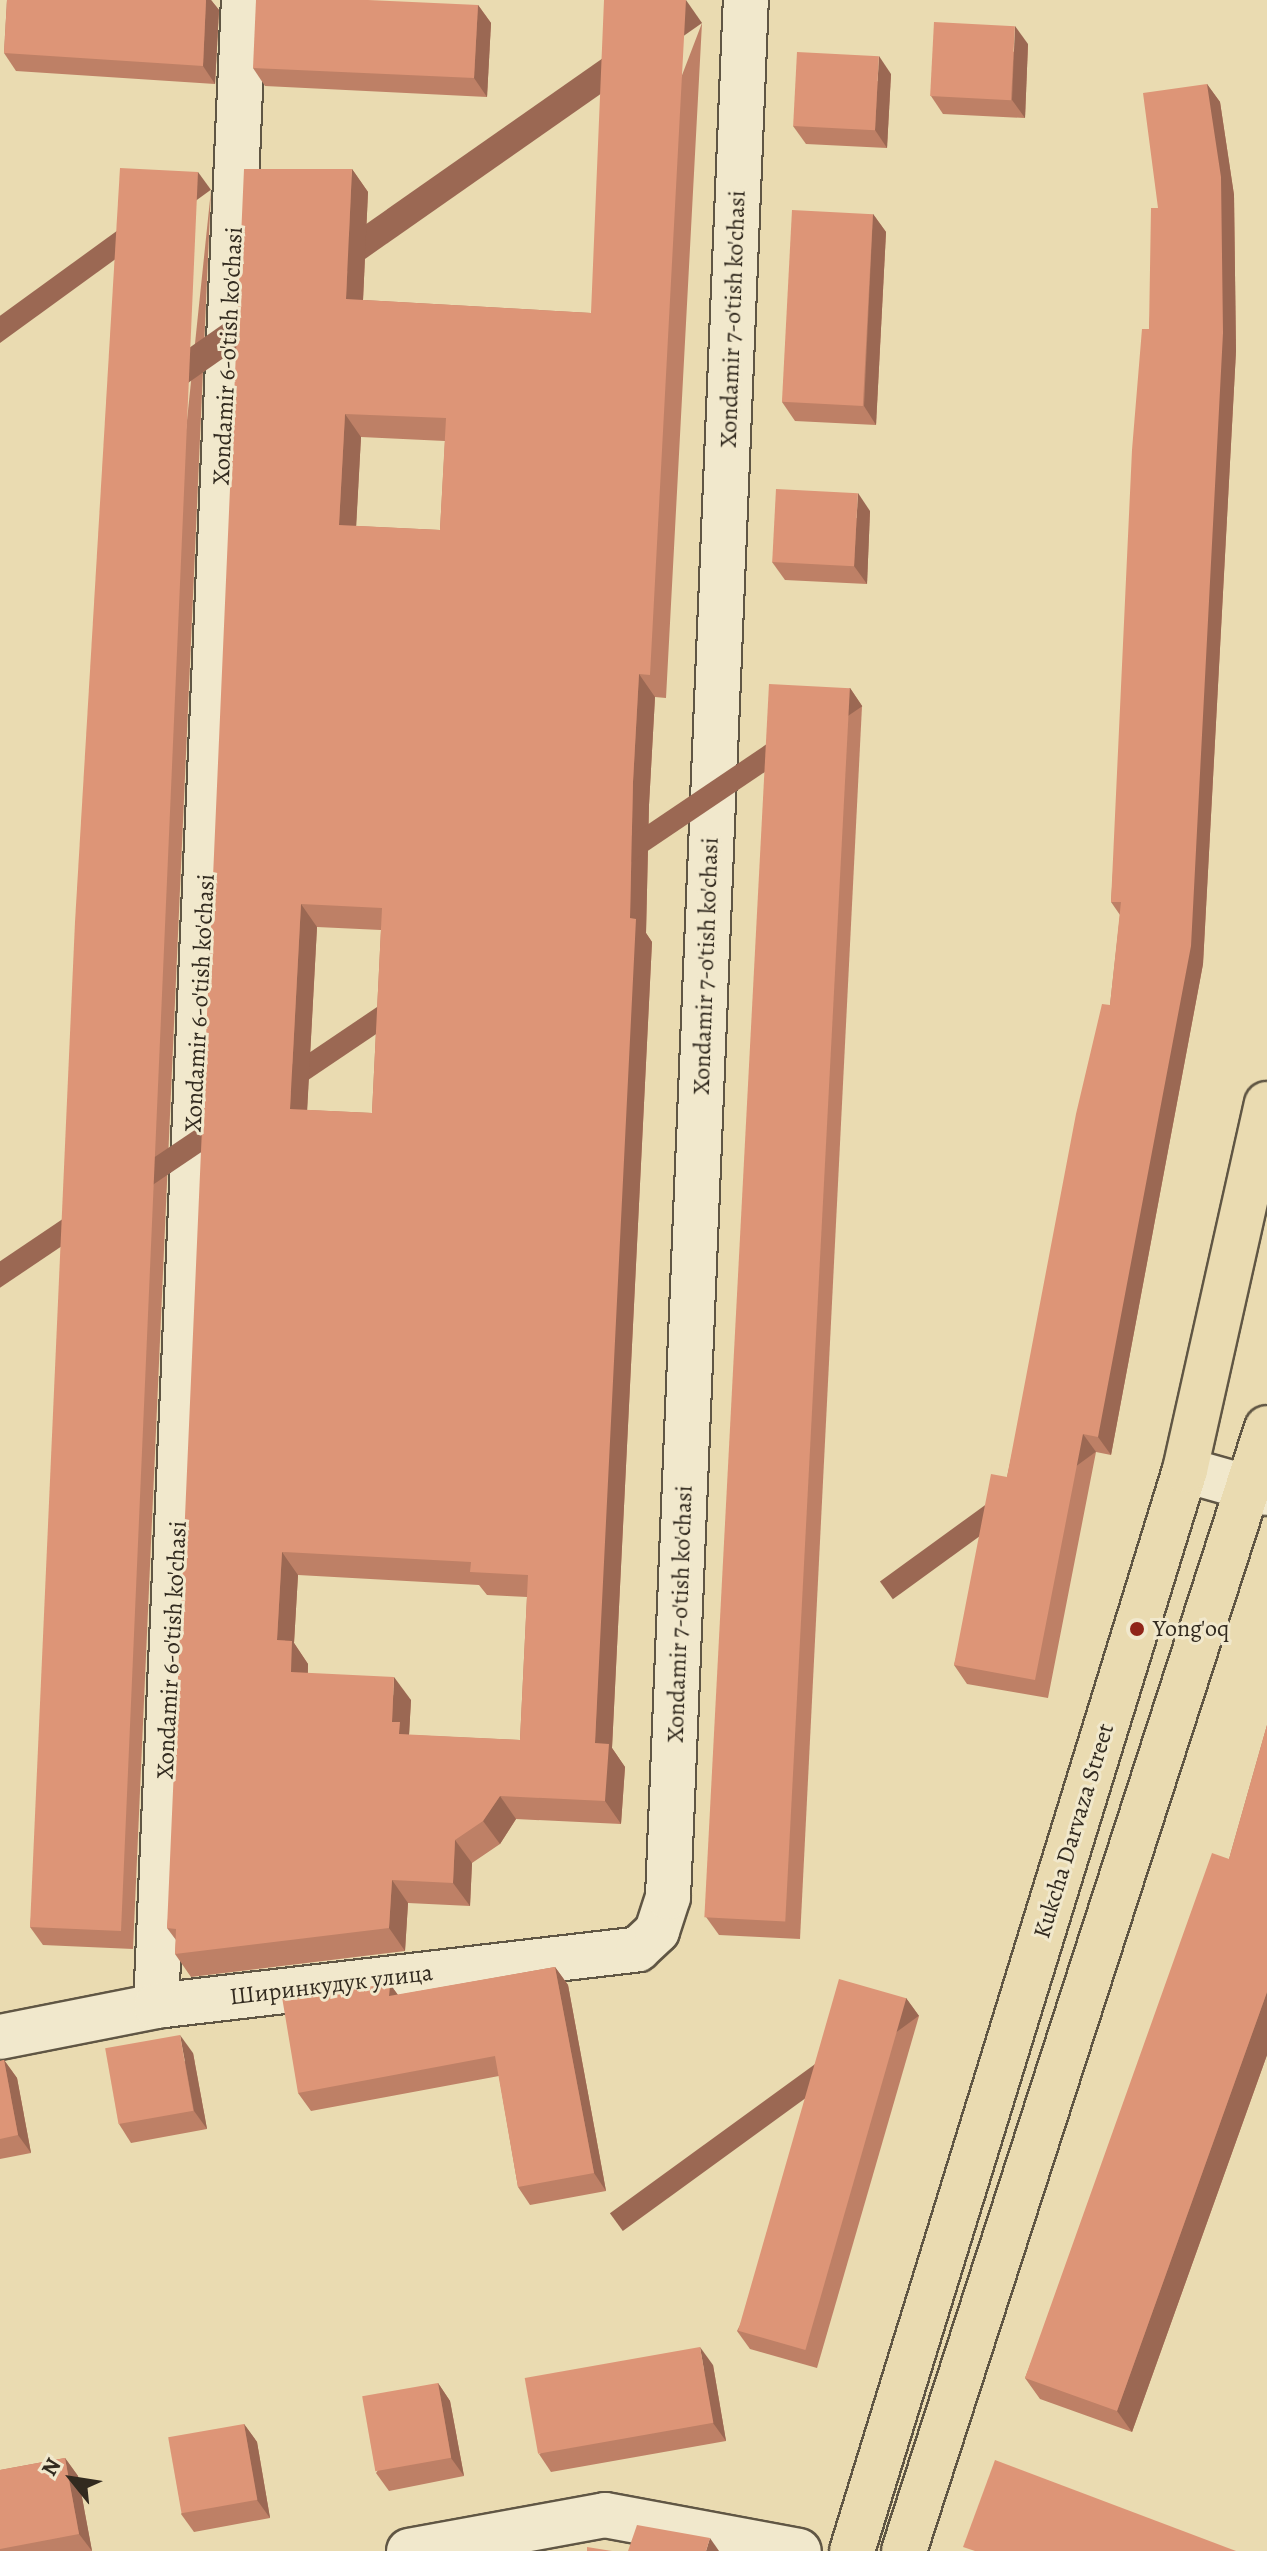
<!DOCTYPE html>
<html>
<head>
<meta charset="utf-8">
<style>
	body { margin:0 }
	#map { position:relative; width:1267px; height:2551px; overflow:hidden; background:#eadbb1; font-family:Alegreya,serif }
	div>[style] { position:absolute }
	.roads { filter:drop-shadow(2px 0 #605644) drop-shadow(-2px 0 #605644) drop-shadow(0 2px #605644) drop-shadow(0 -2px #605644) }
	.minor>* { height:44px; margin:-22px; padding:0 22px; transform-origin:22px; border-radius:22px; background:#f1e8cc }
	.major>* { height:44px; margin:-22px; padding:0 22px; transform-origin:22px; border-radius:22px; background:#eadbb1 }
	.wall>* { inset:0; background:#be8066 }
	.shaded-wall>* { inset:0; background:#9b6853; transform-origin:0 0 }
	.building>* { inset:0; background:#dd9577; transform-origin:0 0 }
	.dots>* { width:22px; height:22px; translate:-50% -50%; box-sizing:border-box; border:4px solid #f1e8cc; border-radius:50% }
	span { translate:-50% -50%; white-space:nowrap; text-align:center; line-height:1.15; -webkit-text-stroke:6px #f1e8cc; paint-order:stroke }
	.street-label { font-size:24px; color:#322a1f }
	.poi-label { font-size:24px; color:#322a1f }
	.left { translate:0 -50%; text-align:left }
	.north { position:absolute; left:32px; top:2439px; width:80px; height:80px; -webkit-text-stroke:6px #f1e8cc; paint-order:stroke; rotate:300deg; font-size:22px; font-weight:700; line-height:32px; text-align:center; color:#322a1f }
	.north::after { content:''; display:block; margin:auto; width:28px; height:36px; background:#322a1f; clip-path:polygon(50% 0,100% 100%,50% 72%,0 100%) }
</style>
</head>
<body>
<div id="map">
	<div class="roads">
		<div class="minor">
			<div style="left:1185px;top:1470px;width:85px;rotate:15.7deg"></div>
			<div style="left:156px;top:2006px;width:2008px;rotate:-87.49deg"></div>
			<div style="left:0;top:2037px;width:159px;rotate:-11.2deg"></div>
			<div style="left:156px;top:2006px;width:485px;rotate:-6.7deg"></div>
			<div style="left:638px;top:1949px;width:26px;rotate:-43deg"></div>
			<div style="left:657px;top:1931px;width:36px;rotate:-72deg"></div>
			<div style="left:668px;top:1897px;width:1899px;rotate:-87.65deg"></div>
			<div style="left:409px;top:2551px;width:199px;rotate:-10.4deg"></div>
			<div style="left:605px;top:2515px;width:197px;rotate:10.5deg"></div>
		</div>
		<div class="major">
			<div style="left:852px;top:2551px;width:1131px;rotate:-72.88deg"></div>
			<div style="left:1185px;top:1470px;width:375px;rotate:-77.4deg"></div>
			<div style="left:904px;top:2551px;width:1180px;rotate:-72.09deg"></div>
		</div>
	</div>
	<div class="wall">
		<div style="clip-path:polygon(7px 0,211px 0,219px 10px,215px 84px,16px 71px,4px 53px)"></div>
		<div style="clip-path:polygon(478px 5px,491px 23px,487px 97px,265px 86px,253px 68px)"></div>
		<div style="clip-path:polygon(evenodd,702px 23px,666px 698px,655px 697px,649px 805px,646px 933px,652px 942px,612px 1748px,625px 1767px,621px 1824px,516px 1819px,500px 1844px,472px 1863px,470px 1906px,408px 1903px,405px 1951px,191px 1977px,175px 1954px,176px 1940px,167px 1928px,352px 169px,368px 192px,363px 300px,591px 313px,702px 23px,361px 437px,445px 441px,440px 530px,356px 526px,361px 437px,702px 23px,317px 927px,381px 930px,372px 1113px,307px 1110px,317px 927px,702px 23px,298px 1575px,479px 1585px,487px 1595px,527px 1597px,520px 1740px,409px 1735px,411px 1700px,308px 1673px,308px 1664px,294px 1643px,298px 1575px)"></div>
		<div style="clip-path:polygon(1028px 44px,1025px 118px,943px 114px,931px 96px)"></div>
		<div style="clip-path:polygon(891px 74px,887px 148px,806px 144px,793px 126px)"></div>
		<div style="clip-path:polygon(1207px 84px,1220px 102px,1234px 195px,1236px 351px,1203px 964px,1111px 1455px,1096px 1452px,1048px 1698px,967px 1684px,954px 1665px,1007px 1477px,1110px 1005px,1120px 915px,1111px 902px,1149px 329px,1158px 208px)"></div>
		<div style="clip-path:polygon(211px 190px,133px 1949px,43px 1945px,30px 1927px)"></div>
		<div style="clip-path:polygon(873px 214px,886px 232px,876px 425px,795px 421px,782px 402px)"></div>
		<div style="clip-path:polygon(870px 511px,867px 584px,785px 580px,772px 562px)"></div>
		<div style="clip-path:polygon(850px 688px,862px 706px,800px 1939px,719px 1935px,706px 1917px)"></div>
		<div style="clip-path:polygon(1267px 1725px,1267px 2055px,1132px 2432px,1040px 2399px,1025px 2378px,1229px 1859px)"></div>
		<div style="clip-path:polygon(555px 1967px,568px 1985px,606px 2191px,530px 2205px,518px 2187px,499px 2076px,311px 2111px,298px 2093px,390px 1984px,398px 1995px)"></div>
		<div style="clip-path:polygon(906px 1998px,919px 2016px,817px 2368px,750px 2349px,737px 2331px)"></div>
		<div style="clip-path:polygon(193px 2053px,207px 2129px,131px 2143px,119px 2124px)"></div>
		<div style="clip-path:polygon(4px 2060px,17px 2078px,31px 2153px,0 2159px,0 2061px)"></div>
		<div style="clip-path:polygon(713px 2365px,726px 2441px,551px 2472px,539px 2454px)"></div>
		<div style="clip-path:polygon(438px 2383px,450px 2401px,464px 2476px,389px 2491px,376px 2473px)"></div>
		<div style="clip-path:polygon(244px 2424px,257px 2442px,270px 2518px,194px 2532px,181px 2514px)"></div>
		<div style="clip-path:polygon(65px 2458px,78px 2476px,92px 2551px,0 2551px,0 2470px)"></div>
	</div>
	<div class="shaded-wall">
		<div style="clip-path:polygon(206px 0,211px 0,219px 10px,215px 84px,203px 66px)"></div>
		<div style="left:686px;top:0;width:28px;height:676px;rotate:55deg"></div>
		<div style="clip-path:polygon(478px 5px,491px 23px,487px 97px,474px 78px)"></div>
		<div style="clip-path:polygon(1015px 26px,1028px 44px,1025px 118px,1012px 100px)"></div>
		<div style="clip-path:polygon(879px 56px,891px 74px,887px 148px,875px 130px)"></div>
		<div style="clip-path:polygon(1207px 84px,1220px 102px,1234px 195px,1236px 351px,1203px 964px,1111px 1455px,1098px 1437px)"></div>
		<div style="clip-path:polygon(352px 169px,368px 192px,362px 322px,346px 299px)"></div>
		<div style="left:198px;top:172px;width:22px;height:1761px;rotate:54deg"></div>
		<div style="clip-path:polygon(873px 214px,886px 232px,876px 425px,864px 406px)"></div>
		<div style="clip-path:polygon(345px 414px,361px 437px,355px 548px,339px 525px)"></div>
		<div style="clip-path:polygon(858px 493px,870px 511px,867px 584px,854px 566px)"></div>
		<div style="clip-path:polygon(639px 674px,655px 697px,649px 805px,646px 933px,652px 942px,612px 1748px,625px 1767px,621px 1824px,605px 1801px,595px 1743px,630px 918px,633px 782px)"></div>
		<div style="left:850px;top:688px;width:22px;height:1235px;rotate:56deg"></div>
		<div style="clip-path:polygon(301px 904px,317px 927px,306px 1132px,290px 1109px)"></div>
		<div style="left:1083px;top:1434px;width:22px;height:251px;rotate:54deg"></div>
		<div style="clip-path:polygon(282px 1552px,298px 1575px,294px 1643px,308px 1664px,307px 1695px,291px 1672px,277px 1640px)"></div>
		<div style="clip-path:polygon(394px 1677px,411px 1700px,409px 1735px,399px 1734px,392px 1722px)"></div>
		<div style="clip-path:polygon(500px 1796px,516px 1819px,500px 1844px,483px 1821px)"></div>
		<div style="clip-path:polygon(455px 1840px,472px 1863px,470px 1906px,453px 1883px)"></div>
		<div style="clip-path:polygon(392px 1880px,408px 1903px,405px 1951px,389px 1928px)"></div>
		<div style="clip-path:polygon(555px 1967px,568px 1985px,606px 2191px,594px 2173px)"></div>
		<div style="clip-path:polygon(390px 1984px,403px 2002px,389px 1996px)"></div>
		<div style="clip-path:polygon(1267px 1992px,1267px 2055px,1132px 2432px,1117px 2411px)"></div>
		<div style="left:906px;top:1998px;width:22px;height:366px;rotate:54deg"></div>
		<div style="clip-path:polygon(180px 2035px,193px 2053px,207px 2129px,194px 2111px)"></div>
		<div style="clip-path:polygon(4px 2060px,17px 2078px,31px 2153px,18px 2135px)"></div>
		<div style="clip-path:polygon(700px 2347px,713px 2365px,726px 2441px,713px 2423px)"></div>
		<div style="clip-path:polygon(438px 2383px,450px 2401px,464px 2476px,451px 2458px)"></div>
		<div style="clip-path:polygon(244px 2424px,257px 2442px,270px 2518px,257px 2500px)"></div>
		<div style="clip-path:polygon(65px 2458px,78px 2476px,92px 2551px,79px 2534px)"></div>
		<div style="clip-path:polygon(710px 2538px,719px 2551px,706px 2551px)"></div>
	</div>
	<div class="building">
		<div style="clip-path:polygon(7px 0,206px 0,203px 66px,4px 53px)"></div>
		<div style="clip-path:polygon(256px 0,368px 0,478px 5px,474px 78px,253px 68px)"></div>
		<div style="clip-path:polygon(evenodd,604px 0,686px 0,650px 675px,639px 674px,633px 782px,630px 918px,636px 919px,595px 1743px,609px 1744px,605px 1801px,500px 1796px,483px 1821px,455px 1840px,453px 1883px,392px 1880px,389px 1928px,175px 1954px,176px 1929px,167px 1928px,244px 169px,352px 169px,346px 299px,591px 313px,604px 0,345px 414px,446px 418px,440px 530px,339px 525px,345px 414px,604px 0,301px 904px,382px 908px,372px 1113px,290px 1109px,301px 904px,604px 0,282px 1552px,471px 1562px,470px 1572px,528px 1575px,520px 1740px,399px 1734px,400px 1722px,392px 1722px,394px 1677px,291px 1672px,292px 1641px,277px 1640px,282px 1552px)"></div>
		<div style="left:934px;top:22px;width:81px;height:74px;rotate:3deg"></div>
		<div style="left:797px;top:52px;width:82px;height:74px;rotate:3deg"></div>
		<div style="clip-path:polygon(1207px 84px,1221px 177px,1223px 333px,1191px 946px,1098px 1437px,1083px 1434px,1035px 1680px,954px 1665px,991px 1474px,1007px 1477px,1076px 1114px,1102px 1004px,1110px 1005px,1121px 902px,1111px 902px,1132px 450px,1142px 329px,1149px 329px,1151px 208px,1158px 208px,1143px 93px)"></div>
		<div style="clip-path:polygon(120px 168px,198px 172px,121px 1931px,30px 1927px,75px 922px)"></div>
		<div style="left:792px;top:210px;width:81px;height:192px;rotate:3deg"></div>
		<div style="left:776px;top:489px;width:82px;height:73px;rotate:3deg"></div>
		<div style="left:769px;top:684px;width:81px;height:1235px;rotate:3deg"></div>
		<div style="clip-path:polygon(1267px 1725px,1267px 1992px,1117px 2411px,1025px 2378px,1212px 1853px,1229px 1859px)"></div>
		<div style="clip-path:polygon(555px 1967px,594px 2173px,518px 2187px,495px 2056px,298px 2093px,282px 1997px,390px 1984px,389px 1996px)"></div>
		<div style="left:839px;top:1979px;width:70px;height:366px;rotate:16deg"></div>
		<div style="left:180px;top:2035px;width:77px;height:76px;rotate:80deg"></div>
		<div style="clip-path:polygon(4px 2060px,18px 2135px,0 2139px,0 2061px)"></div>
		<div style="left:700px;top:2347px;width:77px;height:178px;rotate:80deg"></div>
		<div style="left:438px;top:2383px;width:76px;height:77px;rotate:80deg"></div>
		<div style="left:244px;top:2424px;width:77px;height:77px;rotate:80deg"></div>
		<div style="clip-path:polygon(65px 2458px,79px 2534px,0 2549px,0 2470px)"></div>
		<div style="clip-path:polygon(995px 2460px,1236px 2551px,975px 2551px,963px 2547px)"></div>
		<div style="clip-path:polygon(637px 2525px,710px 2538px,706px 2551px,628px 2551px)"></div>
		<div style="clip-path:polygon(587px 2547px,612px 2551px,587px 2551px)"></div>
	</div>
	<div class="dots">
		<div style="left:1137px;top:1629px;background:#8f2418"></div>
	</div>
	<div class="street-label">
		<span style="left:733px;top:319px;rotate:-88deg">Xondamir 7-o'tish ko'chasi</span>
		<span style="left:228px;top:356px;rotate:-87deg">Xondamir 6-o'tish ko'chasi</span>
		<span style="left:706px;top:966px;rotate:-88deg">Xondamir 7-o'tish ko'chasi</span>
		<span style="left:200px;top:1003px;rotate:-87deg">Xondamir 6-o'tish ko'chasi</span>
		<span style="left:680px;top:1614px;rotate:-88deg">Xondamir 7-o'tish ko'chasi</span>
		<span style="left:172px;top:1650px;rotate:-87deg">Xondamir 6-o'tish ko'chasi</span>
		<span style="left:1074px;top:1831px;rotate:-73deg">Kukcha Darvaza Street</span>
		<span style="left:331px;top:1985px;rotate:-7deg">Ширинкудук улица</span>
	</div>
	<div class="poi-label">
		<span class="left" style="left:1153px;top:1629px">Yong'oq</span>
	</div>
	<div class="north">N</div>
</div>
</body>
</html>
